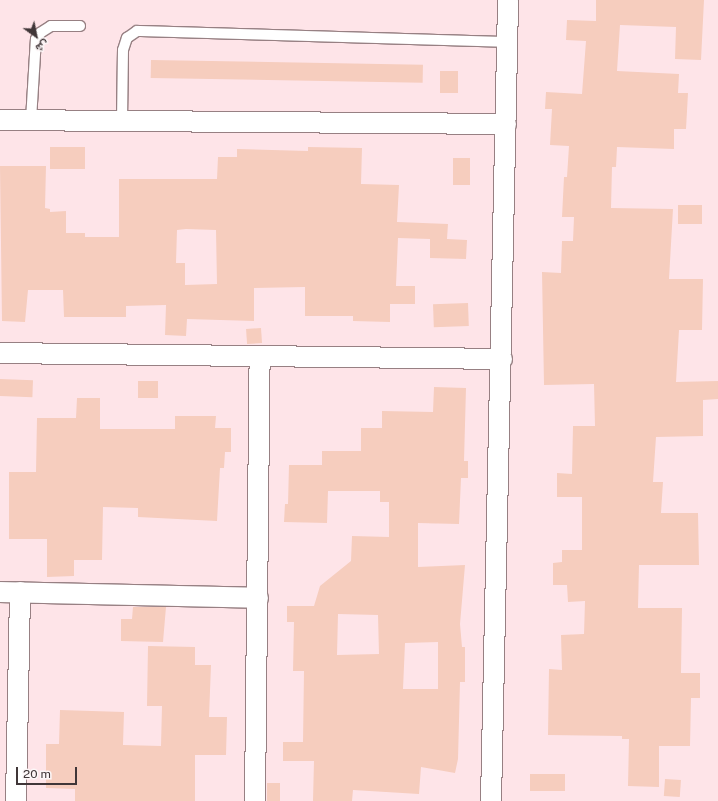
<!DOCTYPE html>
<html>
<head>
<meta charset="utf-8">
<style>
	body { margin:0 }
	#map { position:relative; width:718px; height:801px; overflow:hidden; background:#fee4e8; font-family:"Public Sans",Vazirmatn,sans-serif }
	div>[style] { position:absolute }
	.building>* { inset:0; background:#f6cdbe; transform-origin:0 0 }
	.roads { filter:drop-shadow(1px 0 #978083) drop-shadow(-1px 0 #978083) drop-shadow(0 1px #978083) drop-shadow(0 -1px #978083) }
	.lane>* { height:10px; margin:-5px; padding:0 5px; transform-origin:5px; border-radius:5px; background:#fff }
	.street>* { height:20px; margin:-10px; padding:0 10px; transform-origin:10px; border-radius:10px; background:#fff }
	span { translate:-50% -50%; white-space:nowrap; text-align:center; line-height:1.15; -webkit-text-stroke:3.5px #fdf7f8; paint-order:stroke }
	.north { position:absolute; left:16px; top:16px; width:40px; height:40px; -webkit-text-stroke:3px #fdf7f8; paint-order:stroke; rotate:147deg; font-size:11px; font-weight:700; line-height:16px; text-align:center; color:#403638 }
	.north::after { content:''; display:block; margin:auto; width:14px; height:18px; background:#403638; clip-path:polygon(50% 0,100% 100%,50% 72%,0 100%) }
	.scale { position:absolute; left:16px; top:767px; width:61px; height:18px; box-sizing:border-box; border:2px solid #403638; border-top:0; padding-left:5px; font-size:12px; line-height:14px; white-space:nowrap; color:#403638; -webkit-text-stroke:3px #fdf7f8; paint-order:stroke }
</style>
</head>
<body>
<div id="map">
	<div class="building">
		<div style="clip-path:polygon(596px 0,704px 0,701px 60px,675px 59px,676px 27px,620px 25px,617px 71px,679px 74px,678px 93px,688px 93px,686px 129px,674px 129px,674px 149px,617px 147px,616px 167px,612px 167px,611px 208px,673px 209px,669px 279px,703px 279px,702px 330px,679px 330px,676px 382px,718px 381px,718px 399px,703px 400px,703px 436px,656px 437px,653px 482px,663px 482px,661px 513px,698px 513px,699px 565px,639px 565px,638px 608px,682px 608px,681px 673px,700px 673px,700px 698px,691px 698px,690px 746px,659px 746px,659px 787px,628px 786px,629px 739px,622px 739px,622px 736px,548px 735px,549px 669px,562px 670px,561px 635px,584px 634px,585px 601px,568px 602px,567px 585px,553px 585px,553px 563px,562px 562px,562px 550px,582px 550px,582px 497px,557px 497px,557px 473px,572px 474px,573px 426px,595px 426px,594px 384px,544px 385px,542px 272px,561px 273px,562px 241px,573px 241px,574px 217px,562px 217px,564px 177px,567px 177px,569px 146px,550px 145px,552px 109px,545px 109px,546px 92px,582px 94px,586px 41px,566px 40px,567px 20px,596px 21px)"></div>
		<div style="left:151px;top:60px;width:272px;height:18px;rotate:1deg"></div>
		<div style="left:440px;top:71px;width:18px;height:22px"></div>
		<div style="left:50px;top:147px;width:35px;height:22px"></div>
		<div style="clip-path:polygon(evenodd,308px 147px,362px 148px,361px 184px,399px 185px,397px 222px,448px 224px,447px 239px,467px 240px,466px 259px,430px 258px,430px 239px,398px 238px,396px 286px,415px 286px,415px 304px,390px 304px,390px 322px,353px 321px,353px 316px,305px 316px,305px 287px,254px 288px,254px 321px,187px 319px,186px 336px,165px 335px,166px 305px,126px 306px,126px 317px,64px 317px,63px 290px,28px 290px,25px 322px,2px 321px,0 166px,46px 166px,45px 208px,50px 209px,50px 212px,66px 211px,66px 233px,85px 233px,85px 237px,119px 237px,119px 179px,217px 179px,218px 157px,237px 157px,237px 149px,308px 151px,308px 147px,186px 229px,216px 230px,217px 284px,185px 285px,185px 263px,176px 263px,177px 230px,186px 229px)"></div>
		<div style="left:453px;top:158px;width:17px;height:27px"></div>
		<div style="left:678px;top:205px;width:24px;height:19px"></div>
		<div style="left:468px;top:303px;width:23px;height:35px;rotate:88deg"></div>
		<div style="left:261px;top:328px;width:15px;height:15px;rotate:86deg"></div>
		<div style="left:0;top:379px;width:33px;height:17px;rotate:2deg"></div>
		<div style="left:138px;top:381px;width:20px;height:17px"></div>
		<div style="clip-path:polygon(evenodd,434px 387px,466px 388px,464px 461px,468px 461px,468px 478px,461px 478px,459px 524px,418px 523px,418px 567px,465px 565px,460px 624px,462px 647px,465px 647px,465px 682px,460px 682px,458px 759px,455px 773px,421px 767px,419px 794px,353px 790px,352px 801px,313px 801px,314px 761px,283px 761px,283px 742px,303px 742px,304px 671px,293px 671px,294px 622px,287px 622px,287px 606px,314px 606px,320px 586px,351px 561px,352px 536px,389px 537px,389px 502px,380px 502px,380px 491px,328px 491px,327px 523px,284px 522px,285px 504px,288px 504px,289px 465px,322px 465px,322px 451px,361px 451px,361px 428px,382px 428px,382px 411px,433px 412px,434px 387px,338px 614px,378px 615px,379px 654px,337px 655px,338px 614px,434px 387px,438px 642px,438px 689px,403px 689px,405px 643px,438px 642px)"></div>
		<div style="clip-path:polygon(77px 398px,100px 398px,100px 429px,175px 429px,175px 416px,216px 416px,215px 428px,231px 428px,231px 452px,225px 452px,224px 468px,220px 468px,217px 521px,138px 517px,138px 508px,103px 507px,102px 560px,74px 560px,74px 576px,47px 577px,47px 539px,9px 539px,9px 472px,36px 472px,37px 418px,76px 418px)"></div>
		<div style="clip-path:polygon(133px 607px,166px 607px,163px 642px,121px 641px,121px 619px,132px 619px)"></div>
		<div style="clip-path:polygon(148px 646px,195px 647px,195px 665px,211px 665px,209px 717px,227px 717px,226px 755px,195px 755px,195px 801px,75px 801px,75px 789px,46px 788px,46px 744px,59px 744px,60px 710px,124px 712px,123px 745px,161px 746px,162px 706px,147px 706px)"></div>
		<div style="left:530px;top:774px;width:35px;height:17px"></div>
		<div style="left:665px;top:779px;width:16px;height:17px;rotate:4deg"></div>
		<div style="left:267px;top:783px;width:13px;height:18px"></div>
	</div>
	<div class="roads">
		<div class="lane">
			<div style="left:31px;top:120px;width:81px;rotate:-86.5deg"></div>
			<div style="left:36px;top:39px;width:7px;rotate:-56deg"></div>
			<div style="left:40px;top:33px;width:13px;rotate:-32deg"></div>
			<div style="left:51px;top:26px;width:29px"></div>
			<div style="left:122px;top:121px;width:71px;rotate:-89.2deg"></div>
			<div style="left:123px;top:50px;width:13px;rotate:-72deg"></div>
			<div style="left:127px;top:38px;width:12px;rotate:-35deg"></div>
			<div style="left:137px;top:31px;width:370px;rotate:1.7deg"></div>
		</div>
		<div class="street">
			<div style="left:0;top:120px;width:506px;rotate:0.45deg"></div>
			<div style="left:0;top:353px;width:502px;rotate:0.68deg"></div>
			<div style="left:0;top:592px;width:258px;rotate:1.3deg"></div>
			<div style="left:16px;top:801px;width:209px;rotate:-88.9deg"></div>
			<div style="left:255px;top:801px;width:445px;rotate:-89.4deg"></div>
			<div style="left:491px;top:801px;width:801px;rotate:-88.78deg"></div>
		</div>
	</div>
	<div class="north">ش</div>
	<div class="scale">20 m</div>
</div>
</body>
</html>
